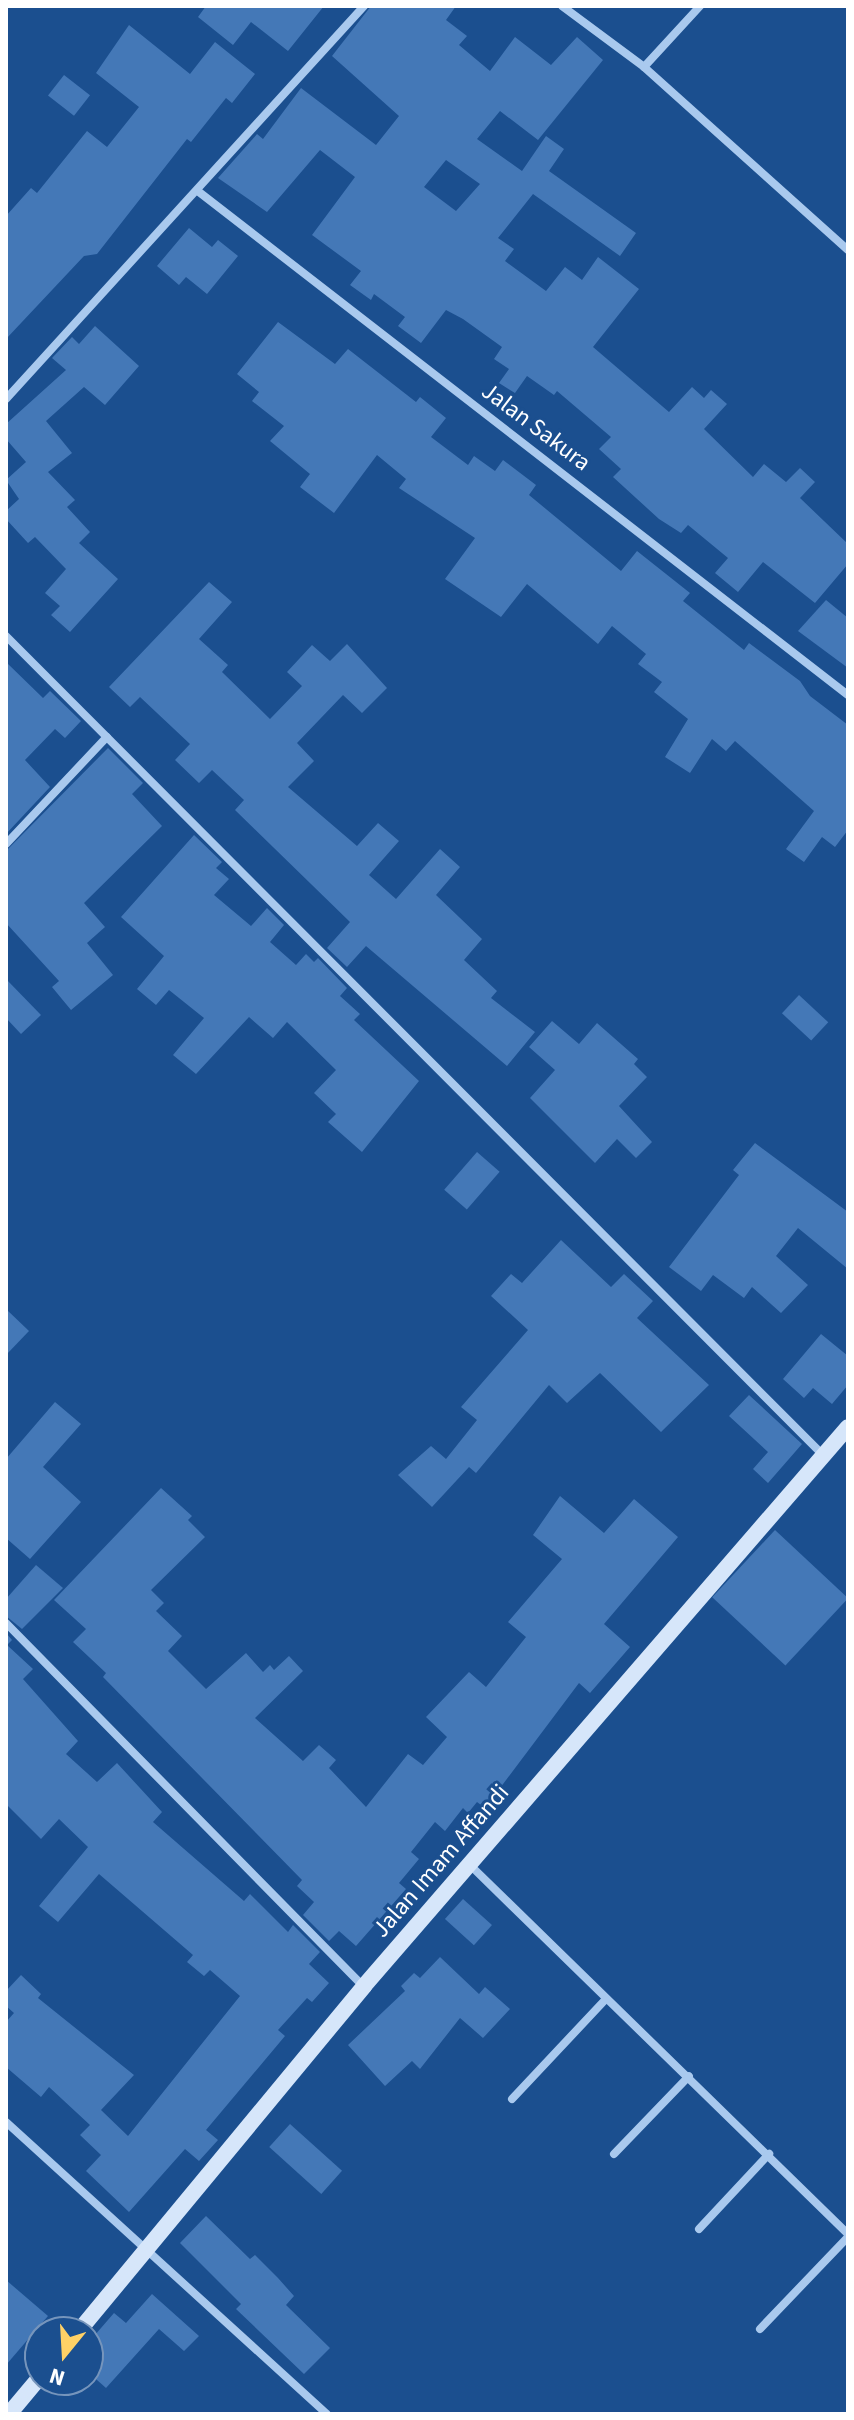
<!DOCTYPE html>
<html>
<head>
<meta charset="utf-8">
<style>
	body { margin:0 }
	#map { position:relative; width:854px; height:2420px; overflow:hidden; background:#1b4f8f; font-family:"Source Sans 3",sans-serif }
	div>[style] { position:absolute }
	.building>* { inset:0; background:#4478b7; transform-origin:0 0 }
	.street>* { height:8px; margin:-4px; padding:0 4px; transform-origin:4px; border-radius:4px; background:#a9c9ee }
	.secondary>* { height:16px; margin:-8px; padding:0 8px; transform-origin:8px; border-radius:8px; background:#d6e6fa }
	span { translate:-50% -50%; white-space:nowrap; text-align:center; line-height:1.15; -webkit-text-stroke:6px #1b4f8f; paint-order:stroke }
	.street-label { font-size:24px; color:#fff }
	.frame { position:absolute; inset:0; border:8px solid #fff; pointer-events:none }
	.north { position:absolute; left:24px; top:2316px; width:80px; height:80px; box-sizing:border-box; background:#1b4f8f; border:2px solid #7695bc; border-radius:50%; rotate:198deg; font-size:22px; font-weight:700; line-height:32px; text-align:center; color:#fff }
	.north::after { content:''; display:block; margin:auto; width:28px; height:36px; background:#ffd166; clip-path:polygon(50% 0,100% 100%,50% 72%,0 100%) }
</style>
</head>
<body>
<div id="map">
	<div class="building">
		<div style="clip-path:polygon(206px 6px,324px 6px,288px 51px,251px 22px,233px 45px,198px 17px)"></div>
		<div style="clip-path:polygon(evenodd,371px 6px,456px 6px,446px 20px,467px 36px,459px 45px,490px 71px,515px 37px,551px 65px,577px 37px,603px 60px,538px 140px,500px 111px,477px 139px,522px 171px,546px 136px,564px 149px,549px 171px,636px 233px,620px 256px,533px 194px,498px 238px,514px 249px,505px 261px,546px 291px,565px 267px,582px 280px,598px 257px,639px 289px,593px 347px,669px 412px,692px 387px,704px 398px,711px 390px,727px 404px,704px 429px,753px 477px,764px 464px,786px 482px,800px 468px,815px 482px,800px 498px,848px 544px,848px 564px,815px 603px,763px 562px,738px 592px,715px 573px,728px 558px,688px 525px,681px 533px,659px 519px,613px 477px,621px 469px,599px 449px,611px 437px,557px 391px,554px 395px,527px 376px,515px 393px,499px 383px,509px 369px,494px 359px,502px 347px,463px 319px,446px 310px,421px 343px,398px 326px,405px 317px,374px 294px,371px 300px,350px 285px,361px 271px,312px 235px,355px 177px,320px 150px,267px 212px,218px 178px,257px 134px,263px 139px,301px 88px,376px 145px,399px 116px,332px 56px,371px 6px,446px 160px,480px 184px,456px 211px,424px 187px,446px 160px)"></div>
		<div style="clip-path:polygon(129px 25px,190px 74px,215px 42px,255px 74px,232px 103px,226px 98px,191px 142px,187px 139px,97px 254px,84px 256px,6px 339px,6px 216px,31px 188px,37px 193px,87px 131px,107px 147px,139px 107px,96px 73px)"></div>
		<div style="left:64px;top:75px;width:33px;height:26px;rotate:38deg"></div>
		<div style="clip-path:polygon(189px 228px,212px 247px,218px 240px,238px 256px,207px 294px,186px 277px,179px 285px,157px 266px)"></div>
		<div style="clip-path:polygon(278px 322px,335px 364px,348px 349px,416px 402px,420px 397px,446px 418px,431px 437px,468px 465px,474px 456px,495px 471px,503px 460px,536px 485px,529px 495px,621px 571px,637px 551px,690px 593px,683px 601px,744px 650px,749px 643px,800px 681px,810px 696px,848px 725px,848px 830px,835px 847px,822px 837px,804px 862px,786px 849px,814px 811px,735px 741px,726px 751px,712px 739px,690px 773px,665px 757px,688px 719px,654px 692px,662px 682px,638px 664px,646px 654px,612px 626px,598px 644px,527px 584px,501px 617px,445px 579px,475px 538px,399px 488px,406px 479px,377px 455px,334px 513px,300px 487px,310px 474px,270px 441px,284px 426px,252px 401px,259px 392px,237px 374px)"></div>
		<div style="clip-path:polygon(95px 326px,139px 366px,105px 405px,84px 387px,46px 421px,72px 453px,48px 472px,75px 500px,67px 507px,90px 532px,79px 543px,118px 579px,70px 632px,51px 615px,60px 606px,45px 593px,66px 569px,35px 537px,28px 543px,6px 519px,6px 511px,19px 499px,6px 480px,26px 462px,6px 439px,6px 424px,66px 370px,52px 358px,72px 337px,79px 344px)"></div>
		<div style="clip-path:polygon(209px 582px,232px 602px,199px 639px,228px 665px,222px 672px,270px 719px,302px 686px,287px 672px,312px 645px,330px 661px,347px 644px,387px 688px,362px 713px,343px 695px,297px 743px,314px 761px,288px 787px,357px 846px,378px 823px,399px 841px,369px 875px,396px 899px,440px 849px,460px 867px,436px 895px,482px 939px,464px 960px,497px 991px,491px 998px,535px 1032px,507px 1066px,366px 946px,347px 967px,327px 948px,350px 922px,235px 810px,244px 800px,212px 770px,199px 783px,175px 760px,190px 744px,140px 697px,130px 707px,109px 687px)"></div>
		<div style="clip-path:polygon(826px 600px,848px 618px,848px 668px,798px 631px)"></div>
		<div style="clip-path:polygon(6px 662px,43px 698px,50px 691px,81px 721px,65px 738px,55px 729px,25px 760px,50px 787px,6px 834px)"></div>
		<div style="clip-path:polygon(108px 748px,143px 783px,132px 794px,162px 826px,84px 903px,105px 927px,87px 943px,113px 975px,71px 1010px,52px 987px,59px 981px,6px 923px,6px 851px)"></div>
		<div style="clip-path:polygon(194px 835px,222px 862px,216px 868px,229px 879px,214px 895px,251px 926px,267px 908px,284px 925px,270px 942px,296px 965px,306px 954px,314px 962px,318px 958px,347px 988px,340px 996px,360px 1014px,354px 1020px,419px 1081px,362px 1152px,328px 1122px,336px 1114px,314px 1093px,336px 1070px,287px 1022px,273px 1038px,249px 1017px,196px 1074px,173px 1055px,204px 1018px,169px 990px,156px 1005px,137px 989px,164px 956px,121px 917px)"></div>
		<div style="clip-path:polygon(6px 979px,41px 1015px,21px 1034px,6px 1018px)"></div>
		<div style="left:799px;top:995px;width:40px;height:25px;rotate:43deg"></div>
		<div style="clip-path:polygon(552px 1021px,579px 1044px,597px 1023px,638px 1059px,634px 1064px,647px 1077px,619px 1106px,652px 1142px,636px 1158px,617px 1139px,595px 1163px,530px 1098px,555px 1070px,529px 1047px)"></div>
		<div style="clip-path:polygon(755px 1143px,848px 1212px,848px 1269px,798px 1228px,776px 1256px,808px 1285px,781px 1313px,752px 1287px,744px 1298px,713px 1275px,701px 1291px,669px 1267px,739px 1175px,733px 1170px)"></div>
		<div style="left:477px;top:1152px;width:30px;height:50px;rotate:41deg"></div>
		<div style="clip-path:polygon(561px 1240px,611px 1287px,624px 1274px,653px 1301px,637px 1318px,709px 1385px,661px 1432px,600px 1373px,567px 1403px,549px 1385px,476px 1473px,469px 1467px,432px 1507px,398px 1475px,431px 1446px,446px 1459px,477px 1420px,461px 1407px,528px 1330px,491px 1296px,511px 1274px,522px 1283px)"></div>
		<div style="clip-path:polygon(6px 1309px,29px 1331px,6px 1355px)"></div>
		<div style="clip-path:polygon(821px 1334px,848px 1356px,848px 1385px,832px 1404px,813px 1388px,804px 1398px,783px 1379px)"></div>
		<div style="clip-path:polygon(749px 1395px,802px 1444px,768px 1483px,753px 1469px,768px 1452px,729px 1416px)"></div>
		<div style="clip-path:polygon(55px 1402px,81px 1424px,43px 1467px,81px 1502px,30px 1559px,6px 1538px,6px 1459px)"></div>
		<div style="clip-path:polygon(161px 1488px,192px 1516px,188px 1520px,205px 1537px,151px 1590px,164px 1603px,156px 1611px,182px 1636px,168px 1651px,206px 1689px,246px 1653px,263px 1672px,270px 1665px,274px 1670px,289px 1656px,303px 1671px,255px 1718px,303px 1761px,319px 1745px,336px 1760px,329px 1768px,366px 1807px,408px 1754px,423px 1765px,447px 1737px,426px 1717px,469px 1672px,486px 1687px,526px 1637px,508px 1622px,562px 1559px,533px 1535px,560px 1496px,604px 1533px,634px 1499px,678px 1537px,604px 1624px,630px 1647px,590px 1693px,579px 1683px,485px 1808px,477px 1802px,468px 1813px,463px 1808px,445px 1831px,435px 1822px,411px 1852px,419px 1859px,399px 1883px,406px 1889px,356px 1946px,339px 1931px,329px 1941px,303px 1915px,314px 1902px,297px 1886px,302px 1880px,103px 1677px,106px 1673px,73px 1642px,86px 1629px,54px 1600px)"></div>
		<div style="left:775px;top:1530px;width:100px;height:92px;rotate:43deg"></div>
		<div style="clip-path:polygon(36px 1565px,63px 1588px,22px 1629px,6px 1616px,6px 1599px)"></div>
		<div style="clip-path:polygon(6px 1633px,12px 1640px,7px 1645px,33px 1669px,23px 1679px,78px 1741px,66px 1754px,97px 1782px,117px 1763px,162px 1812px,153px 1822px,244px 1901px,250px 1894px,288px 1932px,293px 1925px,320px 1952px,309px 1964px,329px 1983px,312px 2002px,307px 1998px,278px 2030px,285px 2036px,206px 2130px,218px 2140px,199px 2161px,185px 2149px,129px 2212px,86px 2171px,101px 2155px,80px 2135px,90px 2125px,49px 2087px,41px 2097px,6px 2067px,6px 2022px,14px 2013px,6px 2006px,6px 1991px,21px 1975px,41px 1994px,38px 1998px,134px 2075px,101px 2110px,128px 2136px,240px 1996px,210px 1970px,204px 1976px,187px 1962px,193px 1955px,99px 1874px,58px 1922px,39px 1906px,88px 1847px,59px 1819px,41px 1839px,6px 1804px)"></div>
		<div style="left:463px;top:1899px;width:39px;height:27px;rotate:42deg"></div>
		<div style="clip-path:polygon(440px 1957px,479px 1994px,485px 1987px,510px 2009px,483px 2038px,460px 2018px,420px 2069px,412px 2061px,385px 2086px,348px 2045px,405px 1991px,401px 1986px,414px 1973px,420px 1978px)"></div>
		<div style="left:290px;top:2124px;width:70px;height:31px;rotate:42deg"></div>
		<div style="clip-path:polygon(206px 2216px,250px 2259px,255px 2255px,278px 2278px,294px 2296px,286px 2305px,330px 2348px,304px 2374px,236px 2309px,241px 2304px,180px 2243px)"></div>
		<div style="clip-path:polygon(6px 2280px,48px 2316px,6px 2365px)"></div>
		<div style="clip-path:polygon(152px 2294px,199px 2336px,184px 2351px,159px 2329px,106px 2388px,88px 2372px,88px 2343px,114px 2313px,126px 2323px)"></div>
	</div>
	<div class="street">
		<div style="left:562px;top:6px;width:102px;rotate:36.6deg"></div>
		<div style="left:644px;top:67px;width:274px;rotate:41.9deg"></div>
		<div style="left:644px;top:67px;width:83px;rotate:-47.4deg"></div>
		<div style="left:199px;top:192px;width:821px;rotate:37.78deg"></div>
		<div style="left:6px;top:399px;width:532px;rotate:-47.67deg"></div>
		<div style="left:6px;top:636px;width:1157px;rotate:45.07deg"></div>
		<div style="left:6px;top:844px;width:147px;rotate:-46.7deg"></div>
		<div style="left:6px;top:1623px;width:509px;rotate:45.48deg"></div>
		<div style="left:470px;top:1865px;width:528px;rotate:44.31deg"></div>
		<div style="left:512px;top:2099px;width:137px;rotate:-46.8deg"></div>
		<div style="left:6px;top:2122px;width:434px;rotate:42.3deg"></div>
		<div style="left:614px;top:2154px;width:108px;rotate:-46.1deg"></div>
		<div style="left:699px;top:2229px;width:103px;rotate:-47deg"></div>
		<div style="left:760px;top:2329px;width:127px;rotate:-46.3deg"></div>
	</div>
	<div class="secondary">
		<div style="left:78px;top:2332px;width:449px;rotate:-50.4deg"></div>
		<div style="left:364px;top:1986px;width:739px;rotate:-49.11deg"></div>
		<div style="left:9px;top:2414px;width:48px;rotate:-50deg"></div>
	</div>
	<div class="street-label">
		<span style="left:536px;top:427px;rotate:37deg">Jalan Sakura</span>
		<span style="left:441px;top:1861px;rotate:-49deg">Jalan Imam Affandi</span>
	</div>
	<div class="frame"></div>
	<div class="north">N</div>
</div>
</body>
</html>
